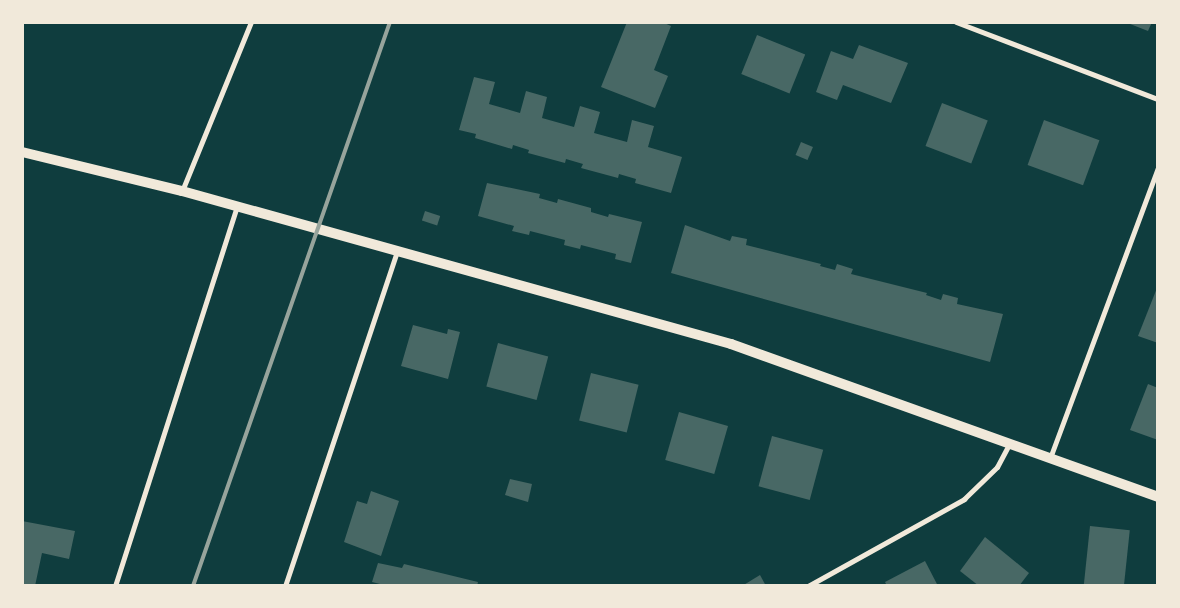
<!DOCTYPE html>
<html>
<head>
<meta charset="utf-8">
<style>
	body { margin:0 }
	#map { position:relative; width:1180px; height:608px; overflow:hidden; background:#0f3d3e; font-family:Ubuntu,sans-serif }
	div>[style] { position:absolute }
	.building>* { inset:0; background:#486865; transform-origin:0 0 }
	.minor>* { height:5px; margin:-2.5px; padding:0 2.5px; transform-origin:2.5px; border-radius:2.5px; background:#f1e9da }
	.secondary>* { height:10px; margin:-5px; padding:0 5px; transform-origin:5px; border-radius:5px; background:#f1e9da }
	.rail>* { height:4px; margin:-2px; padding:0 2px; transform-origin:2px; border-radius:2px; background:#97a49c }
	span { translate:-50% -50%; white-space:nowrap; text-align:center; line-height:1.15; -webkit-text-stroke:4px #f1e9da; paint-order:stroke }
	.frame { position:absolute; inset:0; border:24px solid #f1e9da; pointer-events:none }
</style>
</head>
<body>
<div id="map">
	<div class="building">
		<div style="clip-path:polygon(627px 22px,662px 22px,671px 26px,654px 70px,668px 76px,655px 108px,601px 87px)"></div>
		<div style="clip-path:polygon(1125px 22px,1152px 22px,1148px 31px)"></div>
		<div style="left:757px;top:35px;width:52px;height:42px;rotate:22deg"></div>
		<div style="clip-path:polygon(859px 45px,908px 63px,891px 103px,843px 85px,837px 100px,816px 92px,831px 51px,853px 59px)"></div>
		<div style="clip-path:polygon(474px 77px,495px 82px,489px 104px,520px 113px,526px 91px,547px 97px,542px 118px,574px 127px,580px 106px,600px 112px,594px 133px,627px 142px,632px 120px,654px 126px,648px 147px,682px 157px,671px 193px,635px 183px,636px 179px,619px 174px,618px 178px,581px 168px,583px 164px,566px 159px,565px 163px,528px 153px,529px 150px,513px 145px,512px 149px,475px 138px,476px 134px,459px 130px)"></div>
		<div style="left:942px;top:103px;width:49px;height:46px;rotate:21deg"></div>
		<div style="left:1044px;top:120px;width:59px;height:48px;rotate:20deg"></div>
		<div style="left:801px;top:142px;width:13px;height:14px;rotate:23deg"></div>
		<div style="clip-path:polygon(487px 183px,540px 194px,539px 198px,557px 203px,558px 199px,591px 208px,591px 212px,608px 217px,609px 214px,642px 222px,631px 263px,615px 259px,616px 254px,581px 245px,580px 249px,564px 245px,565px 240px,530px 231px,529px 235px,512px 231px,514px 226px,478px 216px)"></div>
		<div style="left:425px;top:211px;width:16px;height:10px;rotate:18deg"></div>
		<div style="clip-path:polygon(685px 225px,730px 241px,732px 236px,747px 239px,746px 245px,821px 264px,820px 266px,835px 270px,837px 264px,853px 269px,851px 274px,927px 293px,926px 295px,941px 300px,943px 294px,958px 298px,957px 304px,1003px 314px,990px 362px,671px 273px)"></div>
		<div style="clip-path:polygon(1157px 288px,1158px 288px,1158px 343px,1138px 336px)"></div>
		<div style="clip-path:polygon(413px 325px,447px 334px,448px 329px,460px 332px,448px 379px,401px 366px)"></div>
		<div style="left:498px;top:343px;width:52px;height:45px;rotate:15deg"></div>
		<div style="left:591px;top:373px;width:49px;height:49px;rotate:14deg"></div>
		<div style="clip-path:polygon(1148px 384px,1158px 388px,1158px 440px,1130px 430px)"></div>
		<div style="left:679px;top:412px;width:51px;height:50px;rotate:16deg"></div>
		<div style="left:772px;top:436px;width:53px;height:52px;rotate:15deg"></div>
		<div style="clip-path:polygon(510px 479px,532px 484px,528px 502px,505px 495px)"></div>
		<div style="clip-path:polygon(371px 491px,399px 501px,381px 556px,344px 542px,357px 501px,367px 504px)"></div>
		<div style="clip-path:polygon(22px 521px,75px 531px,69px 559px,42px 553px,35px 586px,22px 586px)"></div>
		<div style="left:1090px;top:526px;width:40px;height:60px;rotate:6deg"></div>
		<div style="clip-path:polygon(985px 537px,1029px 573px,1019px 586px,979px 586px,960px 571px)"></div>
		<div style="clip-path:polygon(925px 561px,938px 586px,887px 586px,885px 582px)"></div>
		<div style="clip-path:polygon(378px 563px,402px 568px,404px 564px,478px 582px,477px 586px,388px 586px,372px 582px)"></div>
		<div style="clip-path:polygon(760px 575px,766px 586px,742px 586px)"></div>
	</div>
	<div class="minor">
		<div style="left:956px;top:22px;width:216px;rotate:20.9deg"></div>
		<div style="left:182px;top:191px;width:183px;rotate:-67.8deg"></div>
		<div style="left:1050px;top:458px;width:309px;rotate:-69.6deg"></div>
		<div style="left:115px;top:586px;width:398px;rotate:-72.2deg"></div>
		<div style="left:285px;top:586px;width:352px;rotate:-71.5deg"></div>
		<div style="left:808px;top:586px;width:179px;rotate:-29.1deg"></div>
		<div style="left:964px;top:499px;width:46px;rotate:-44.1deg"></div>
		<div style="left:997px;top:467px;width:26px;rotate:-62deg"></div>
	</div>
	<div class="secondary">
		<div style="left:22px;top:152px;width:165px;rotate:13.7deg"></div>
		<div style="left:182px;top:191px;width:570px;rotate:15.57deg"></div>
		<div style="left:731px;top:344px;width:454px;rotate:19.7deg"></div>
	</div>
	<div class="rail">
		<div style="left:193px;top:586px;width:597px;rotate:-70.75deg"></div>
	</div>
	<div class="frame"></div>
</div>
</body>
</html>
